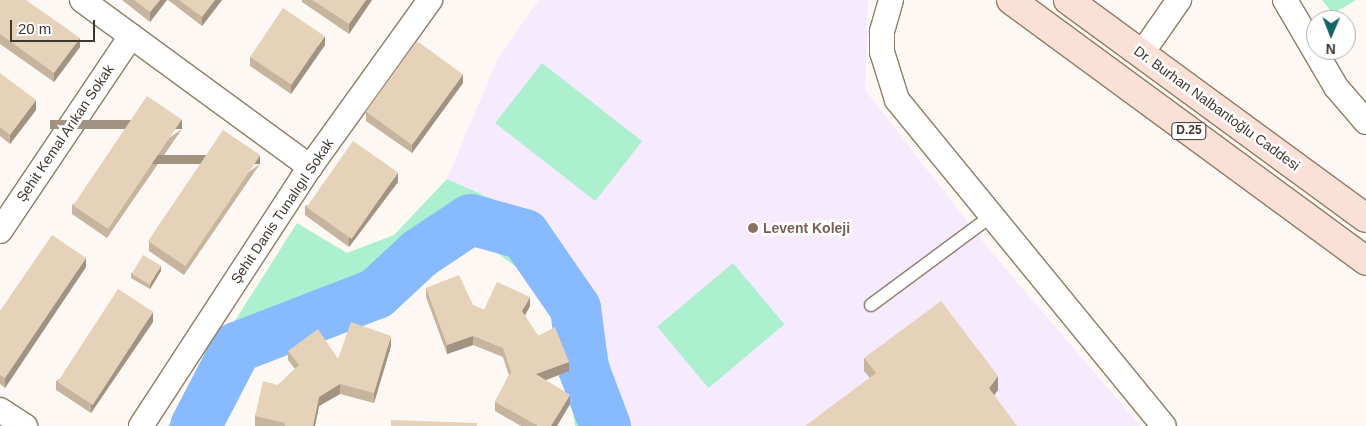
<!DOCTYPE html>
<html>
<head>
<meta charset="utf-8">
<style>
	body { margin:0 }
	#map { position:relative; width:1366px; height:426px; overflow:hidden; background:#fdf8f3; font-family:Arial,sans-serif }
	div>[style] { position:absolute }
	.education>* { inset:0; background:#f6eafe }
	.green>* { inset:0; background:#acf0cf; transform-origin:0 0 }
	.river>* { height:51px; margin:-25.5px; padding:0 25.5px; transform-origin:25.5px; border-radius:25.5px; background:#88baff }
	.roads { filter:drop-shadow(1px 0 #907d66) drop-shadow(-1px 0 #907d66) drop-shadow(0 1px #907d66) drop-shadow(0 -1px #907d66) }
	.service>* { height:12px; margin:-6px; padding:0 6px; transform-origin:6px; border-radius:6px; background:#fff }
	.minor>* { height:24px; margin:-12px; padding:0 12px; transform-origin:12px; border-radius:12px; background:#fff }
	.primary>* { height:28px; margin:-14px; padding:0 14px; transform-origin:14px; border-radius:14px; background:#fbe0d8 }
	.wall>* { inset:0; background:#c6b49f }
	.shaded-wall>* { inset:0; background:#a19282; transform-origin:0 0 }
	.building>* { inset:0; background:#e6d1b9; transform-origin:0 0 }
	.dots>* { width:14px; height:14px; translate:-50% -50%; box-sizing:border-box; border:2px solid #fff; border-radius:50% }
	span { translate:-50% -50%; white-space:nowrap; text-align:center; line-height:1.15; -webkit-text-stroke:5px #fff; paint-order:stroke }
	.shield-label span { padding:1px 4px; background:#fff; border:1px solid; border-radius:4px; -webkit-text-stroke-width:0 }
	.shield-label { font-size:12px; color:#3f362d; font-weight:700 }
	.street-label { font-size:14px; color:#3f362d }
	.education-label { font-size:14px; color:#785e54; font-weight:700 }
	.left { translate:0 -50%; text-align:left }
	.north { position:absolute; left:1306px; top:10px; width:50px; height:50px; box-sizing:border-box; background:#fff; border:1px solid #b2afab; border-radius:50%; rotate:181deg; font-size:14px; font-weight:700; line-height:20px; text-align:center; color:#3f362d }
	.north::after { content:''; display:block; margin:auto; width:18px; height:22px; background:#136367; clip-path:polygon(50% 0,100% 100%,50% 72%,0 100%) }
	.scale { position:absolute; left:10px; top:20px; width:85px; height:22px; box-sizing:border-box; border:2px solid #3f362d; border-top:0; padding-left:6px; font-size:15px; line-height:18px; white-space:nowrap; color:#3f362d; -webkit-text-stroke:4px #fff; paint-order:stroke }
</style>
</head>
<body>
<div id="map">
	<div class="education">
		<div style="clip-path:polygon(539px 0,868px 0,865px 90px,987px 247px,1140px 426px,625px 426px,593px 297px,447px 179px,498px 58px)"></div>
	</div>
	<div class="green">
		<div style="clip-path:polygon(1322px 0,1356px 0,1333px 14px)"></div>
		<div style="left:542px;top:63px;width:127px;height:76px;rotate:38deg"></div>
		<div style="clip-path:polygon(447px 179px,517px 210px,593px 297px,625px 426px,575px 426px,558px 324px,520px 270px,481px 241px,447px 244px,387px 310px,300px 336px,252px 367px,223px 426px,168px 426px,297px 223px,347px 253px,394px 235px)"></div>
		<div style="left:733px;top:263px;width:80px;height:99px;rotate:50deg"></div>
	</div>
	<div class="river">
		<div style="left:195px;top:426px;width:89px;rotate:-62.6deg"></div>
		<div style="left:236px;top:347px;width:150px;rotate:-21.1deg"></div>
		<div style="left:376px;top:293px;width:59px;rotate:-42.9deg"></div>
		<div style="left:419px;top:253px;width:61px;rotate:-33.7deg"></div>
		<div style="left:470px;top:219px;width:56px;rotate:15.5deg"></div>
		<div style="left:524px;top:234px;width:90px;rotate:55.4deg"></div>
		<div style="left:575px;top:308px;width:61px;rotate:82.4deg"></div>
		<div style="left:583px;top:368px;width:62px;rotate:69.2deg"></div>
	</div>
	<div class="roads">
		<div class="service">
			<div style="left:871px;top:305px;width:148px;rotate:-36.5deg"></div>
		</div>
		<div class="minor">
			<div style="left:82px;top:0;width:283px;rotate:36.2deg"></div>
			<div style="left:891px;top:0;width:33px;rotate:106deg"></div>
			<div style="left:882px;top:32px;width:20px;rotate:90deg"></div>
			<div style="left:882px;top:52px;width:50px;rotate:72.6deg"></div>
			<div style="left:897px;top:100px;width:421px;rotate:50.7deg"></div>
			<div style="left:1285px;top:0;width:101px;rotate:59.6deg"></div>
			<div style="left:1336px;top:87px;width:46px;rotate:49.4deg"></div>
			<div style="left:1142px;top:53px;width:65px;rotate:-55.1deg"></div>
			<div style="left:0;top:231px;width:235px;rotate:-56.1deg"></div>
			<div style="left:0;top:410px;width:30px;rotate:33deg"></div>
			<div style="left:141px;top:426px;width:309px;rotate:-56.9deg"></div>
			<div style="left:310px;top:167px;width:206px;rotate:-54.3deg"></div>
		</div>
		<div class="primary">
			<div style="left:1011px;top:0;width:441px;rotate:36.3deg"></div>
			<div style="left:1068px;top:0;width:369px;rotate:36.2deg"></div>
		</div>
	</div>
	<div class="wall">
		<div style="clip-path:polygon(0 0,80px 47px,54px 82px,0 44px)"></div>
		<div style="clip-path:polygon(122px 0,167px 0,150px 22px)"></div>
		<div style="clip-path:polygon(168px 0,222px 0,202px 26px)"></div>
		<div style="clip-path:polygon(302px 0,372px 0,349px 34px,302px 2px)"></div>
		<div style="clip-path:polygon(325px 45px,291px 94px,250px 66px,250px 57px)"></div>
		<div style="clip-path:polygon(0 73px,36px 110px,10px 144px,0 136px)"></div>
		<div style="clip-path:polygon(463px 83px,412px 153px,366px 121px,366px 112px)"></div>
		<div style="clip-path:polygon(182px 129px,107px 238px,72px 214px,72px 205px)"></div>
		<div style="clip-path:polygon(260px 164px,184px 275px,149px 251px,149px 242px)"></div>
		<div style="clip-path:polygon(398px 182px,349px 247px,305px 215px,305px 206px)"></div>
		<div style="clip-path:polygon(86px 267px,5px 388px,0 384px,0 311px)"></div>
		<div style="clip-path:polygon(161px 271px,150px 289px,131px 278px,131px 273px)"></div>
		<div style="clip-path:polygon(426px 288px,473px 305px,484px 310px,530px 306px,525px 316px,538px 336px,569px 371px,545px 380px,570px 404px,557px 426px,521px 426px,495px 411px,495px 402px,509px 375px,503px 357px,473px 345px,447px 354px,426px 297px)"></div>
		<div style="clip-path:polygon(153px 322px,91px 413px,56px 390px,56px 381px)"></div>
		<div style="clip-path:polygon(391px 346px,374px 403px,340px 394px,319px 406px,315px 426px,255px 426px,255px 416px,278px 385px,295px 369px,288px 360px,288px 351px,338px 359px)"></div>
		<div style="clip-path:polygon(864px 358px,998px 390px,994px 395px,870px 378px,864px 371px)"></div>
	</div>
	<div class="shaded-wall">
		<div style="clip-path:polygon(160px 0,167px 0,150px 22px,150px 12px)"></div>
		<div style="clip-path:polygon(215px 0,222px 0,202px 26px,202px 17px)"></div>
		<div style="clip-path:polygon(366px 0,372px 0,349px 34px,349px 24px)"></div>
		<div style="clip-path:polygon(325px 36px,325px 45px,291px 94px,291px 85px)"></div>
		<div style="clip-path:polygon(80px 38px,80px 47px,54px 82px,54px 73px)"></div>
		<div style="clip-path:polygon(463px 74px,463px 83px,412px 153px,412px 144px)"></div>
		<div style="clip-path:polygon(36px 100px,36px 110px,10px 144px,10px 135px)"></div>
		<div style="left:182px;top:120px;width:9px;height:132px;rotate:90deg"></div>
		<div style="left:260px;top:155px;width:9px;height:135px;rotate:90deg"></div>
		<div style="clip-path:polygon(398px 173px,398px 182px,349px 247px,349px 238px)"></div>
		<div style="clip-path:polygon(86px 258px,86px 267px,5px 388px,5px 378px)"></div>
		<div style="clip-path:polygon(161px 266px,161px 271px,150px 289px,150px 284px)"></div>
		<div style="clip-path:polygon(530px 297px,530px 306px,522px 320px,522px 311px)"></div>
		<div style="clip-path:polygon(153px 312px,153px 322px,91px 413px,91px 404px)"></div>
		<div style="clip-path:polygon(391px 336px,391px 346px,374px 403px,374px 393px)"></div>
		<div style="clip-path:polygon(473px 336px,473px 345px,447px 354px,447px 345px)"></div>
		<div style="clip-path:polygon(569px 362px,569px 371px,536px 384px,536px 374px)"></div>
		<div style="clip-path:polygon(998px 376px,998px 390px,989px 402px,989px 388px)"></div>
		<div style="clip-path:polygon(340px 384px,340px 394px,319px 406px,315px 426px,313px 426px,319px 397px)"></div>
		<div style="clip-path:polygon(570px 395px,570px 404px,557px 426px,551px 426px)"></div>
	</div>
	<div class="building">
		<div style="clip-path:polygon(0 0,26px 0,80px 38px,54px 73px,0 34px)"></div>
		<div style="clip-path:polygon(134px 0,160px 0,150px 12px)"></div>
		<div style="clip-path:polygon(179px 0,215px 0,202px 17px)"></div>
		<div style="clip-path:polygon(312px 0,366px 0,349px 24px)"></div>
		<div style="left:283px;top:8px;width:50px;height:59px;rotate:34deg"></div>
		<div style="left:417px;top:41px;width:57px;height:87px;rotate:36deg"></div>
		<div style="clip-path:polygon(0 73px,36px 100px,10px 135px,0 127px)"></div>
		<div style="left:147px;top:96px;width:42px;height:132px;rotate:34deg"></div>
		<div style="left:223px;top:130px;width:45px;height:134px;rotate:34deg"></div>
		<div style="left:353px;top:141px;width:55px;height:81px;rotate:35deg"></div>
		<div style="clip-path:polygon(52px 235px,86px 258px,5px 378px,0 375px,0 311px)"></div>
		<div style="left:143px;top:255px;width:21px;height:22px;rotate:31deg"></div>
		<div style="clip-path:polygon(459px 275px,473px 305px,484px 310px,497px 282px,530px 297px,522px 311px,538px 336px,555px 327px,569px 362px,536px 374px,570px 395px,551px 426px,538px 426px,495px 402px,511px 372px,503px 348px,473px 336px,447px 345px,426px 288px)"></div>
		<div style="left:118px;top:289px;width:42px;height:111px;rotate:33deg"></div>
		<div style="clip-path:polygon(941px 301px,998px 376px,989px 388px,1017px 426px,805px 426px,876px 373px,864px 358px)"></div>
		<div style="clip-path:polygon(351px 322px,391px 336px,374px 393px,340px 384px,319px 397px,313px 426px,285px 426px,285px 423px,255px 416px,263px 381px,278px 385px,299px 365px,288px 351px,318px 329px,338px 359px)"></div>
		<div style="clip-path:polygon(391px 420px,477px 423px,477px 426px,391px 426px)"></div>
	</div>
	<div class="dots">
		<div style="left:753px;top:228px;background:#8d6e63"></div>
	</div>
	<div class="shield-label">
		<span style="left:1189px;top:131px">D.25</span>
	</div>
	<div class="street-label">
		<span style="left:1217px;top:108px;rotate:36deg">Dr. Burhan Nalbantoğlu Caddesi</span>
		<span style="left:65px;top:133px;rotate:-56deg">Şehit Kemal Arıkan Sokak</span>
		<span style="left:282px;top:211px;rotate:-56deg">Şehit Danis Tunalıgıl Sokak</span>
	</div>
	<div class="education-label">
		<span class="left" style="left:763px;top:228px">Levent Koleji</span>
	</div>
	<div class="north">N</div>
	<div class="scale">20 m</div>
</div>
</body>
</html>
